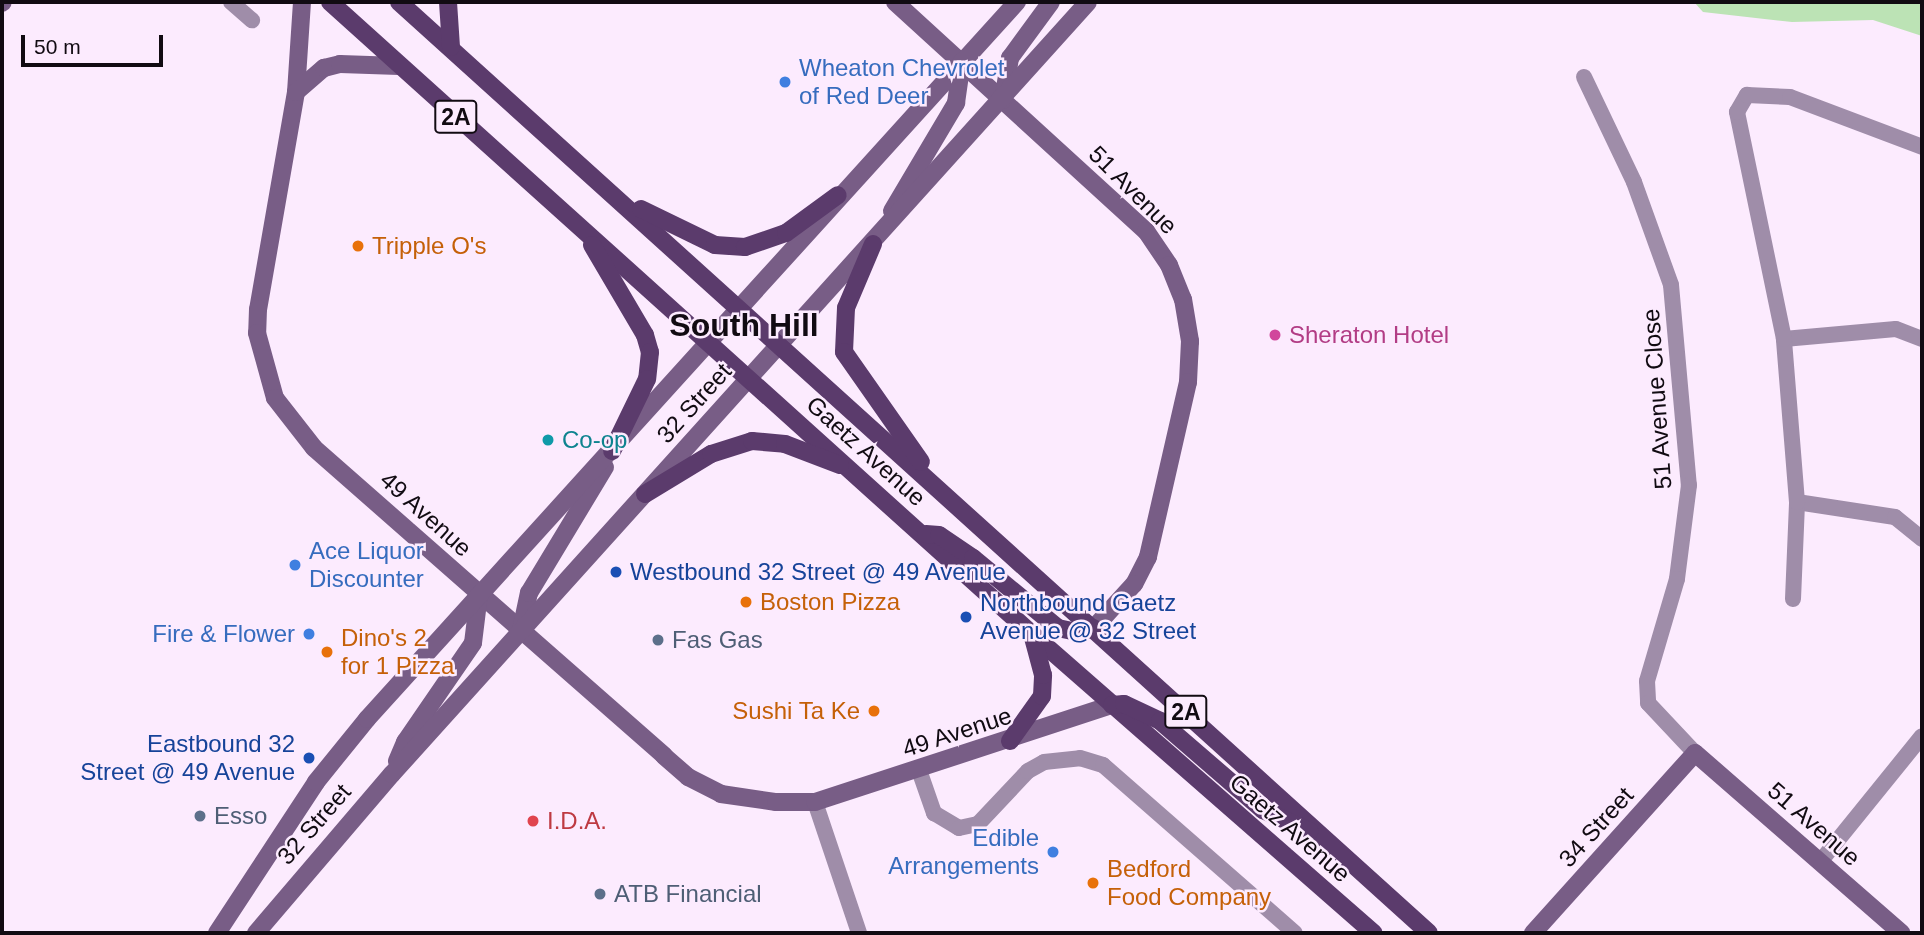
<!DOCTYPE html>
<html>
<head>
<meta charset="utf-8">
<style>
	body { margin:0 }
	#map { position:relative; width:1924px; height:935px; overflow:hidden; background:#fcebfe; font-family:Helvetica,sans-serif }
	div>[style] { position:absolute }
	.green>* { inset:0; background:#bce3b5 }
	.street>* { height:16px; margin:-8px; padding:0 8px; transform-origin:8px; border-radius:8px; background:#9f8da9 }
	.secondary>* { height:18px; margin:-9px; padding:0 9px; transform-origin:9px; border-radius:9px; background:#785d86 }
	.primary>* { height:18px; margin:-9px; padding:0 9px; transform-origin:9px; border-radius:9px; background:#5b3b6c }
	.dots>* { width:19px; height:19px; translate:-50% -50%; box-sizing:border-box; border:4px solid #fcebfe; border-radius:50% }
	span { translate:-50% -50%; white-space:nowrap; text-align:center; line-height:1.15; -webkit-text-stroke:5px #fcebfe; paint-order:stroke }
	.shield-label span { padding:2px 5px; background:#fcebfe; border:2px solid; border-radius:5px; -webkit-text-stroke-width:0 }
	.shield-label { font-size:23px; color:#110b12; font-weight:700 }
	.shop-label { font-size:24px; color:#366cbe }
	.left { translate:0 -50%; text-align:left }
	.right { translate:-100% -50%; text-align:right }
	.street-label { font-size:24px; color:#110b12 }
	.food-label { font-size:24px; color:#c56008 }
	.hotel-label { font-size:24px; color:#b23c85 }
	.culture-label { font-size:24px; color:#0d838f }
	.transit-label { font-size:24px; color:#164399 }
	.service-label { font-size:24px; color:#4e5e75 }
	.health-label { font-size:24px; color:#be3a42 }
	.district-label { font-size:32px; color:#110b12; font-weight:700 }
	.frame { position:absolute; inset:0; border:4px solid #110b12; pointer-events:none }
	.scale { position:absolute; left:21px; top:35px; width:142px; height:32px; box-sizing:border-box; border:4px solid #110b12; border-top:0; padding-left:9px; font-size:21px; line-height:24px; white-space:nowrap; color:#110b12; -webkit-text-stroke:5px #fcebfe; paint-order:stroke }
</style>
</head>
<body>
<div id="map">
	<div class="green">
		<div style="clip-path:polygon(1694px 2px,1922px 2px,1922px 36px,1873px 20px,1792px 22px,1703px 12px)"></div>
	</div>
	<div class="street">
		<div style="left:231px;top:2px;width:28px;rotate:41deg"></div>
		<div style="left:1584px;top:77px;width:116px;rotate:64.5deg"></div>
		<div style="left:1634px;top:182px;width:109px;rotate:70.2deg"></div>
		<div style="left:1671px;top:285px;width:201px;rotate:84.9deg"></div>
		<div style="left:1689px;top:485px;width:95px;rotate:97.3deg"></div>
		<div style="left:1677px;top:579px;width:106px;rotate:106.4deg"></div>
		<div style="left:1647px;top:681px;width:22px;rotate:87deg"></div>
		<div style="left:1648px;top:703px;width:69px;rotate:46.8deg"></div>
		<div style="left:1784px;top:339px;width:112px;rotate:-5.1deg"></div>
		<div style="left:1896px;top:329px;width:28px;rotate:21deg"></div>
		<div style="left:1797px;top:502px;width:99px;rotate:8.7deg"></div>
		<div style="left:1895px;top:517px;width:35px;rotate:39deg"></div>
		<div style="left:1793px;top:599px;width:97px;rotate:-87.6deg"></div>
		<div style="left:1797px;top:502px;width:164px;rotate:-94.6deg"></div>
		<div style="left:1784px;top:339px;width:232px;rotate:-101.7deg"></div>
		<div style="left:1737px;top:112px;width:20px;rotate:-60deg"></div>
		<div style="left:1747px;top:95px;width:43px;rotate:2.7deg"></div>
		<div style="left:1790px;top:97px;width:141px;rotate:20.7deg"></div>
		<div style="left:919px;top:770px;width:46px;rotate:70.8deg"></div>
		<div style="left:934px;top:813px;width:29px;rotate:31deg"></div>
		<div style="left:959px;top:828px;width:19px;rotate:-12deg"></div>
		<div style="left:978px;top:824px;width:73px;rotate:-46.7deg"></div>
		<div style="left:1028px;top:771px;width:18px;rotate:-29deg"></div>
		<div style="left:1044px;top:762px;width:36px;rotate:-6deg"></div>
		<div style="left:1080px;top:758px;width:24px;rotate:17deg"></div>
		<div style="left:1103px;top:765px;width:255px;rotate:41.2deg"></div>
		<div style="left:815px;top:802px;width:138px;rotate:71.4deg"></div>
		<div style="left:1820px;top:862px;width:162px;rotate:-51deg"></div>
	</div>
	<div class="secondary">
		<div style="left:302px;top:2px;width:90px;rotate:93.8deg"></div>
		<div style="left:296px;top:92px;width:220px;rotate:99.9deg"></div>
		<div style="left:258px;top:309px;width:24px;rotate:92deg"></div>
		<div style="left:257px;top:333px;width:67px;rotate:74.5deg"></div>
		<div style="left:275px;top:398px;width:63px;rotate:52deg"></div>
		<div style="left:314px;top:448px;width:466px;rotate:41.3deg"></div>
		<div style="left:664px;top:756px;width:32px;rotate:41deg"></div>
		<div style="left:688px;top:777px;width:37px;rotate:27deg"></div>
		<div style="left:721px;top:794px;width:56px;rotate:8.3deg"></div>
		<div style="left:776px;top:802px;width:39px"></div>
		<div style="left:815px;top:802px;width:312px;rotate:-18.1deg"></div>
		<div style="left:895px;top:2px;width:340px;rotate:42.4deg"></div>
		<div style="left:1146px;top:231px;width:41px;rotate:55.9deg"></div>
		<div style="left:1169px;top:265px;width:37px;rotate:68deg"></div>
		<div style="left:1183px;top:299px;width:43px;rotate:80.5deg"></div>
		<div style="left:1190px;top:341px;width:41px;rotate:92.8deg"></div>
		<div style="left:1188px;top:382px;width:180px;rotate:102.9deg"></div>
		<div style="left:1148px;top:557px;width:30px;rotate:117deg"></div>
		<div style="left:1134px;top:584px;width:59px;rotate:132.3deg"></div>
		<div style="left:2px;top:3px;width:1px;rotate:-45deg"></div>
		<div style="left:296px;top:92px;width:37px;rotate:-41deg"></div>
		<div style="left:324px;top:68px;width:16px;rotate:-14deg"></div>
		<div style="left:340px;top:64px;width:59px;rotate:1.9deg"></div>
		<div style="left:1003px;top:100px;width:43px;rotate:-80.5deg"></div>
		<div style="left:1010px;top:58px;width:69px;rotate:-53.8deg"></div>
		<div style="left:892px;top:211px;width:126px;rotate:-59.3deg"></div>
		<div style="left:956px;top:103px;width:42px;rotate:-81.9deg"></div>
		<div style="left:521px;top:630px;width:38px;rotate:-78deg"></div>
		<div style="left:529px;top:593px;width:147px;rotate:-58.9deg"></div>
		<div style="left:397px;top:761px;width:21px;rotate:-67deg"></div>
		<div style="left:405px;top:742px;width:120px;rotate:-55.5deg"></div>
		<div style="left:473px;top:643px;width:49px;rotate:-83deg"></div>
		<div style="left:217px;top:933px;width:181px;rotate:-56.7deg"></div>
		<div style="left:316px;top:782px;width:81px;rotate:-51deg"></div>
		<div style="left:367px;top:719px;width:968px;rotate:-47.81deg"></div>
		<div style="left:256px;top:933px;width:209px;rotate:-49.5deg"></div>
		<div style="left:392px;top:774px;width:1039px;rotate:-47.96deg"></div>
		<div style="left:1533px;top:933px;width:242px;rotate:-48deg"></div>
		<div style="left:1695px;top:753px;width:274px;rotate:41.1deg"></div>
	</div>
	<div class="primary">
		<div style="left:330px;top:2px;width:945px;rotate:42deg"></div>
		<div style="left:1032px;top:634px;width:454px;rotate:41.2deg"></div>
		<div style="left:399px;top:2px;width:1388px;rotate:42.11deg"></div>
		<div style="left:448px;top:2px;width:45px;rotate:86.2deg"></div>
		<div style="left:641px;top:209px;width:82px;rotate:25.9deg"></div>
		<div style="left:715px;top:245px;width:30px;rotate:4deg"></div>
		<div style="left:745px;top:247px;width:43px;rotate:-18.9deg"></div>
		<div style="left:786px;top:233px;width:64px;rotate:-36.2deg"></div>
		<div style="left:873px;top:244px;width:69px;rotate:112.9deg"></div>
		<div style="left:846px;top:308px;width:44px;rotate:92.6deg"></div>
		<div style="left:844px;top:352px;width:134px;rotate:55deg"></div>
		<div style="left:592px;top:245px;width:104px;rotate:59.5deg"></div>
		<div style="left:645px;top:335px;width:18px;rotate:74deg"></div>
		<div style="left:650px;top:352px;width:27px;rotate:96deg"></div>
		<div style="left:647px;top:379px;width:80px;rotate:115.9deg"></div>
		<div style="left:645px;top:494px;width:77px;rotate:-31.2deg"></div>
		<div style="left:711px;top:454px;width:43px;rotate:-17.6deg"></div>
		<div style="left:752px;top:441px;width:33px;rotate:5deg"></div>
		<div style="left:785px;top:444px;width:59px;rotate:20.9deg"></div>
		<div style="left:926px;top:534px;width:13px;rotate:4deg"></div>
		<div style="left:939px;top:535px;width:41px;rotate:34.1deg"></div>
		<div style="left:973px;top:558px;width:110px;rotate:39.5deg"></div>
		<div style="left:1058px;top:628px;width:19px;rotate:12deg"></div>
		<div style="left:1077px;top:632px;width:17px;rotate:-13deg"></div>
		<div style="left:1112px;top:705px;width:12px;rotate:-5deg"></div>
		<div style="left:1124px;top:704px;width:40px;rotate:25deg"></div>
		<div style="left:1160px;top:721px;width:136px;rotate:40.8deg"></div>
		<div style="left:1263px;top:810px;width:51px;rotate:24.5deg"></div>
		<div style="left:1010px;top:741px;width:55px;rotate:-54.6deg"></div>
		<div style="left:1042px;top:696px;width:21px;rotate:-87deg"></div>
		<div style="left:1043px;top:675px;width:42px;rotate:-105deg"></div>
	</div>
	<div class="dots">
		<div style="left:785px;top:82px;background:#3f7fe0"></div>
		<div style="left:358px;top:246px;background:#e8710a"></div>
		<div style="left:1275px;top:335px;background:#d1479c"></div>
		<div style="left:548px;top:440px;background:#0f9aa8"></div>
		<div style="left:295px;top:565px;background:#3f7fe0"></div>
		<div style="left:616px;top:572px;background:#1a4fb4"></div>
		<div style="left:746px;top:602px;background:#e8710a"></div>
		<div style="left:966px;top:617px;background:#1a4fb4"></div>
		<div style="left:309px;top:634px;background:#3f7fe0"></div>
		<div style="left:658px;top:640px;background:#5c6f8a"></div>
		<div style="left:327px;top:652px;background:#e8710a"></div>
		<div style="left:874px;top:711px;background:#e8710a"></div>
		<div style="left:309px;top:758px;background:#1a4fb4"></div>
		<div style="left:200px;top:816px;background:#5c6f8a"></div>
		<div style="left:533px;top:821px;background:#e0444e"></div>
		<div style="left:1053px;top:852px;background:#3f7fe0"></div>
		<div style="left:1093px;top:883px;background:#e8710a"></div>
		<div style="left:600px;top:894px;background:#5c6f8a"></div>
	</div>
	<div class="shield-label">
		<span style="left:456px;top:117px">2A</span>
		<span style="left:1186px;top:712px">2A</span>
	</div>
	<div class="shop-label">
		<span class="left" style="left:799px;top:82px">Wheaton Chevrolet<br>of Red Deer</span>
		<span class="left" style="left:309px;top:565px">Ace Liquor<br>Discounter</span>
		<span class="right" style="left:295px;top:634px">Fire &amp; Flower</span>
		<span class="right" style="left:1039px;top:852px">Edible<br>Arrangements</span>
	</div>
	<div class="street-label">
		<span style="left:1133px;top:190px;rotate:45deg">51 Avenue</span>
		<span style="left:1657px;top:399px;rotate:-94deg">51 Avenue Close</span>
		<span style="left:694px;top:403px;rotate:-48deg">32 Street</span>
		<span style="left:866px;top:451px;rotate:42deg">Gaetz Avenue</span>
		<span style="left:426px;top:514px;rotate:42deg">49 Avenue</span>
		<span style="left:957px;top:732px;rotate:-18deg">49 Avenue</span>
		<span style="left:314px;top:824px;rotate:-49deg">32 Street</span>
		<span style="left:1814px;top:824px;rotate:41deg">51 Avenue</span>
		<span style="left:1596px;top:827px;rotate:-48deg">34 Street</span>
		<span style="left:1290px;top:828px;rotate:41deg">Gaetz Avenue</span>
	</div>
	<div class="food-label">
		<span class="left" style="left:372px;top:246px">Tripple O's</span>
		<span class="left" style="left:760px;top:602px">Boston Pizza</span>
		<span class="left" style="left:341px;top:652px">Dino's 2<br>for 1 Pizza</span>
		<span class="right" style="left:860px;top:711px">Sushi Ta Ke</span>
		<span class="left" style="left:1107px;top:883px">Bedford<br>Food Company</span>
	</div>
	<div class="hotel-label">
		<span class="left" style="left:1289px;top:335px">Sheraton Hotel</span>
	</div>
	<div class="culture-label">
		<span class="left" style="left:562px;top:440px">Co-op</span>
	</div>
	<div class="transit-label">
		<span class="left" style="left:630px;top:572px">Westbound 32 Street @ 49 Avenue</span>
		<span class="left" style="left:980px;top:617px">Northbound Gaetz<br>Avenue @ 32 Street</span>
		<span class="right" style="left:295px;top:758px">Eastbound 32<br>Street @ 49 Avenue</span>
	</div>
	<div class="service-label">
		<span class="left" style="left:672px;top:640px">Fas Gas</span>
		<span class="left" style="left:214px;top:816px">Esso</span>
		<span class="left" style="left:614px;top:894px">ATB Financial</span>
	</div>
	<div class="health-label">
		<span class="left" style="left:547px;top:821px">I.D.A.</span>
	</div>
	<div class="district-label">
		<span style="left:744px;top:325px">South Hill</span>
	</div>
	<div class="frame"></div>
	<div class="scale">50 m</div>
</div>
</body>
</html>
